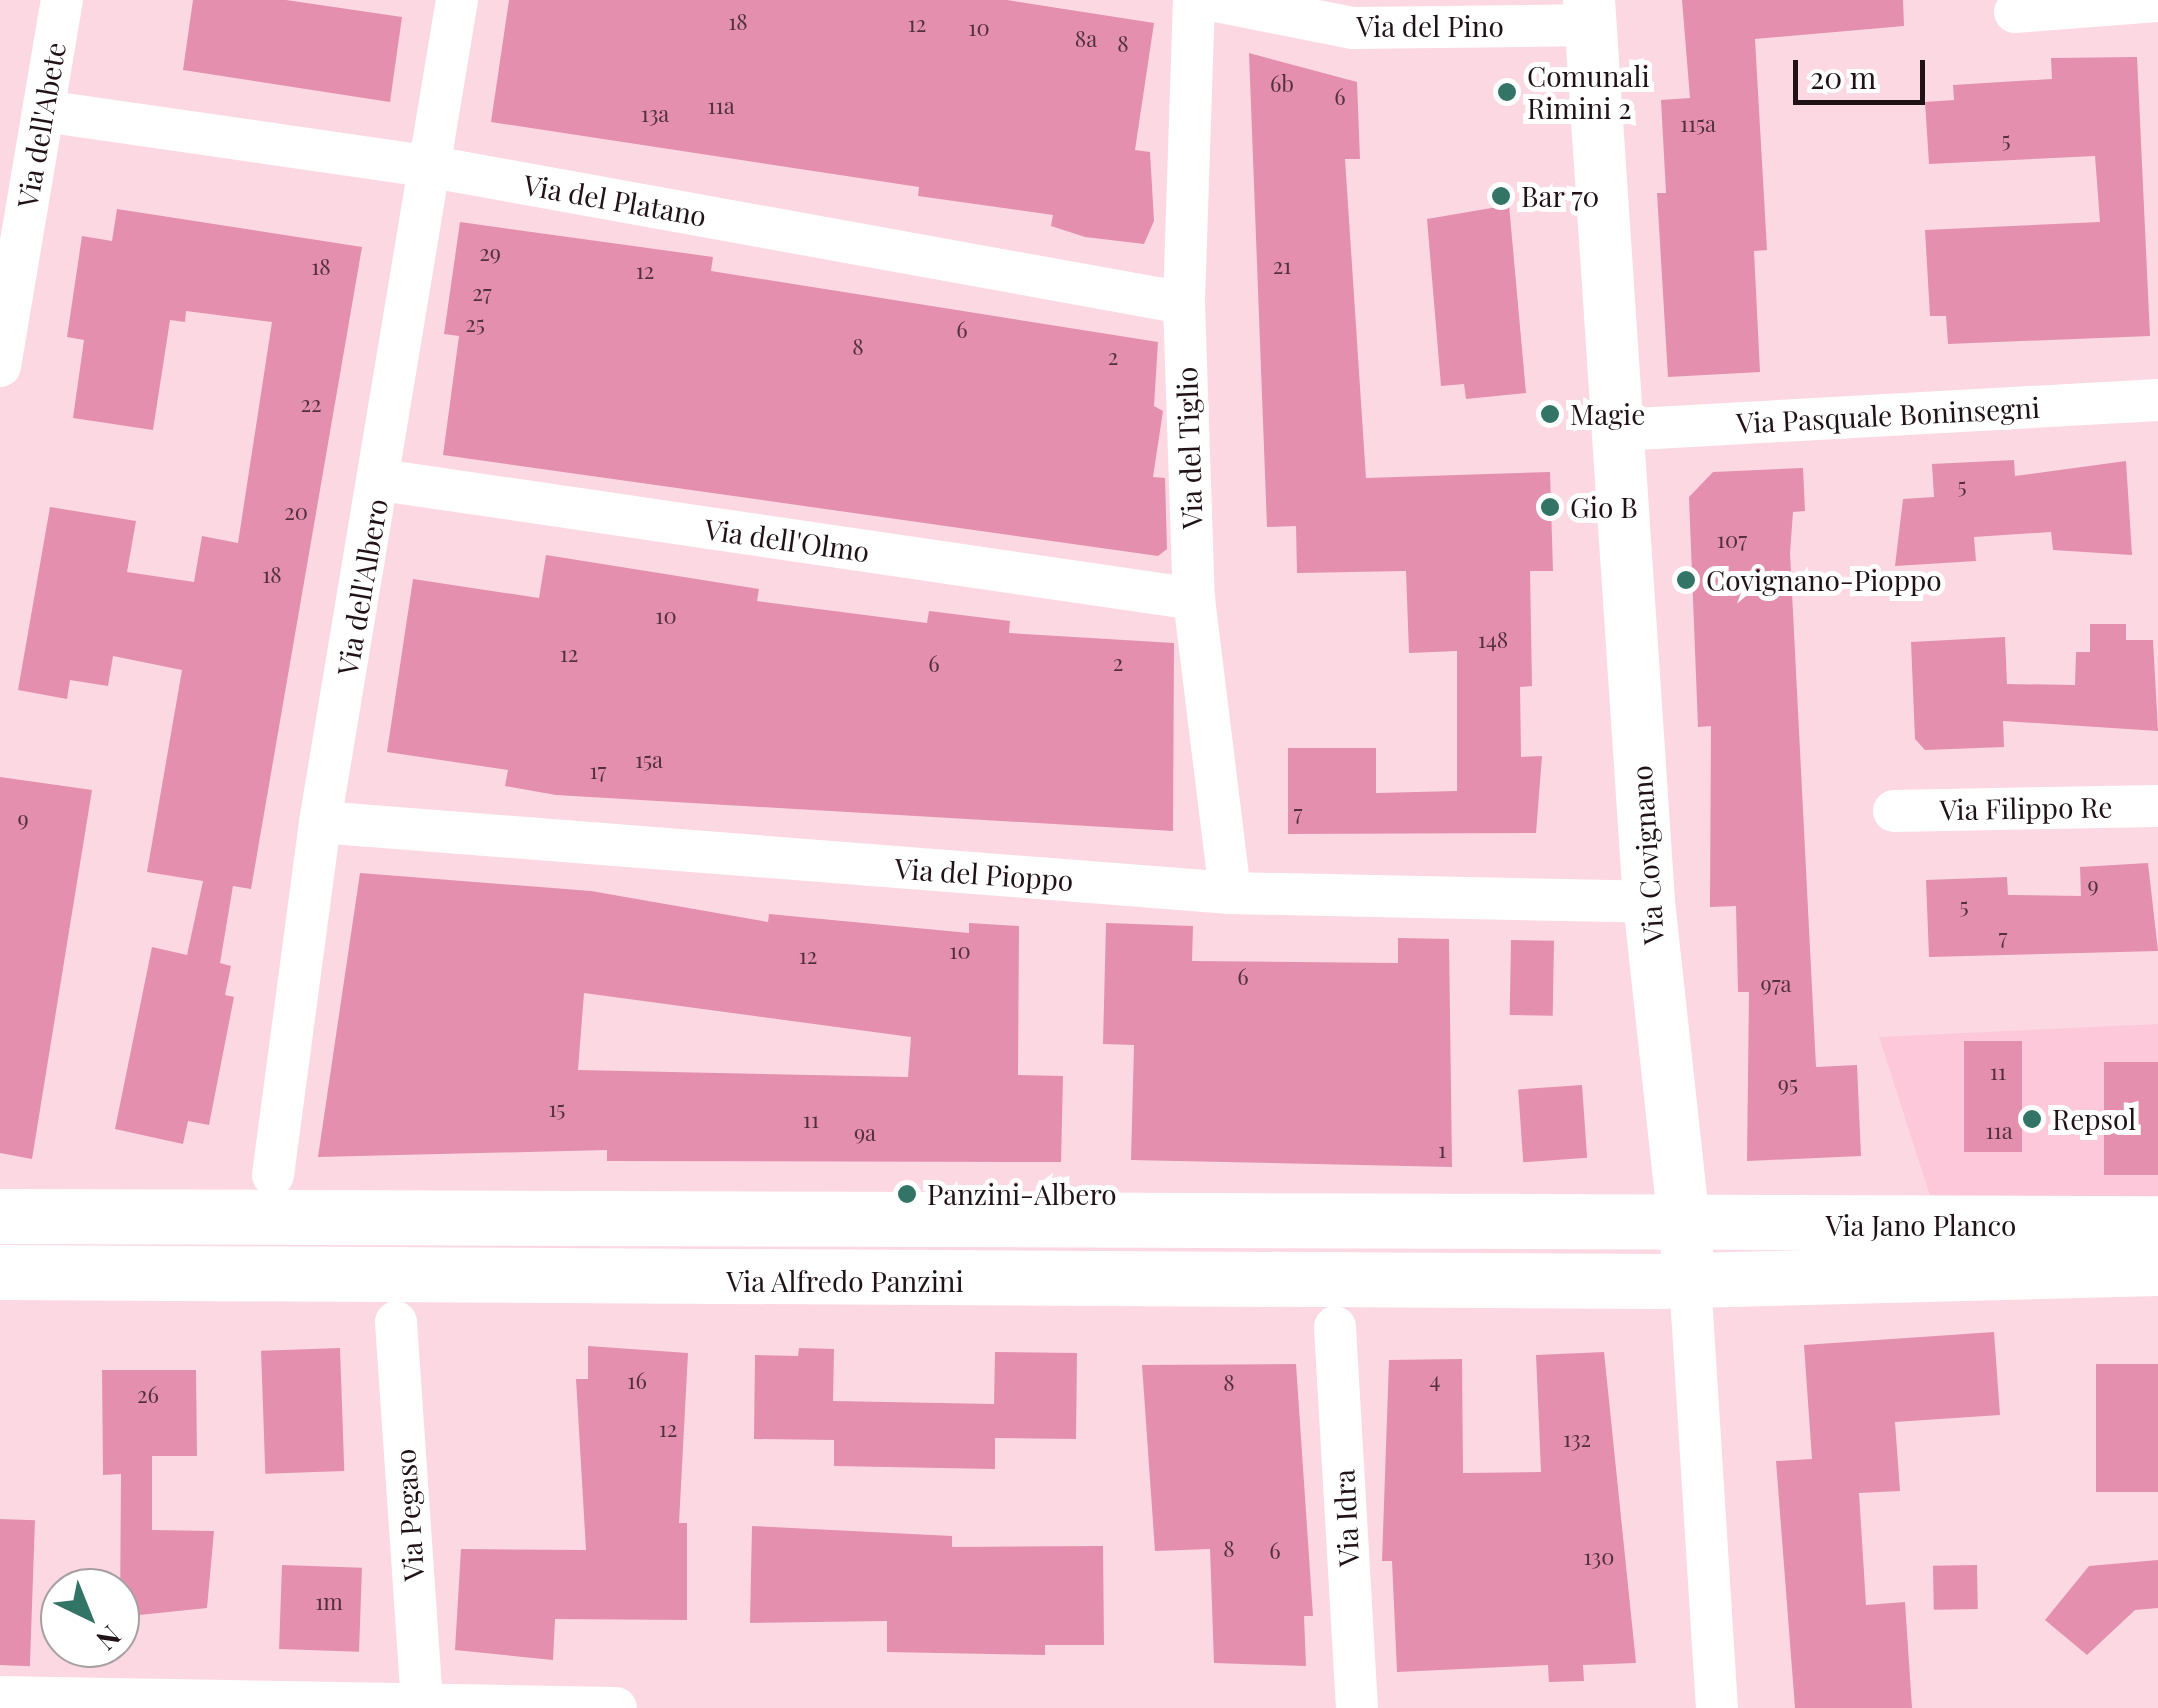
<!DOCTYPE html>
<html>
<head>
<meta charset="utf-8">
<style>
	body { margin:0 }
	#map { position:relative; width:2158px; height:1708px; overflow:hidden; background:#fcd8e3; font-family:"Playfair Display",serif }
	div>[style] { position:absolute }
	.built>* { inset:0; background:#fdc9da }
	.building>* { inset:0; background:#e48fae; transform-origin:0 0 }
	.minor>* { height:42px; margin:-21px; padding:0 21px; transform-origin:21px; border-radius:21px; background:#fff }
	.tertiary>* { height:52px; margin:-26px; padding:0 26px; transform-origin:26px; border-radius:26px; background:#fff }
	.secondary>* { height:55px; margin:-27.5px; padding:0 27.5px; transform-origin:27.5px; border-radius:27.5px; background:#fff }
	.dots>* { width:28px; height:28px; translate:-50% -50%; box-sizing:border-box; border:5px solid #fff; border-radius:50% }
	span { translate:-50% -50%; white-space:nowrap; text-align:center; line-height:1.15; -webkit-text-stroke:10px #fff; paint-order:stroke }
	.number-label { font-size:22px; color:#52313d }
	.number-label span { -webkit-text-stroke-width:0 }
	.street-label { font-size:28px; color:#211217 }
	.poi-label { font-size:28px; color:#211217 }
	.left { translate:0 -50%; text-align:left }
	.north { position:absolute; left:40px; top:1568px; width:100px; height:100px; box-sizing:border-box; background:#fff; border:2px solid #a6a0a2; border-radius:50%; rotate:137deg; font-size:28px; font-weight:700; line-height:40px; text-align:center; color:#211217 }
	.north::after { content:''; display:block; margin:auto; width:35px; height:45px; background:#327566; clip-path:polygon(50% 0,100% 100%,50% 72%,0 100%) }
	.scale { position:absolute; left:1793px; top:60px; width:132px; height:45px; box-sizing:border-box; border:5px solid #211217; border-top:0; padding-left:12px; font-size:30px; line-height:35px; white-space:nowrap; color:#211217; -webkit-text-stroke:8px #fff; paint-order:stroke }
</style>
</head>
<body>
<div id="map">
	<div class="built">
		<div style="clip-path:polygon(2158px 1024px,2158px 1200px,1933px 1205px,1879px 1037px)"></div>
	</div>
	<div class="building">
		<div style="clip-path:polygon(193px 0,286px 0,402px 17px,390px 102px,183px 70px)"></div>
		<div style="clip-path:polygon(509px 0,1007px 0,1154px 23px,1135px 150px,1150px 152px,1154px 221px,1144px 244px,1085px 237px,1051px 226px,1053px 215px,918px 196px,919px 187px,491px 122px)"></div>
		<div style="clip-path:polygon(1682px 0,1903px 0,1904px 26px,1755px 39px,1767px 250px,1754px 251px,1760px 372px,1668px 377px,1657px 193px,1666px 193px,1661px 100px,1690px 98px)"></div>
		<div style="clip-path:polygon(1249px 53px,1357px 82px,1360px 159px,1345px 159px,1366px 478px,1550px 472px,1553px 571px,1530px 571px,1532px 686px,1520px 687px,1521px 757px,1542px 756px,1536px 833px,1288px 834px,1288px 748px,1376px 748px,1376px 793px,1457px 791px,1457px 651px,1409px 653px,1406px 571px,1297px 573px,1296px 526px,1267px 527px)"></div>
		<div style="clip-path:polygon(2137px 57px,2150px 336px,1948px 344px,1946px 316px,1930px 316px,1925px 230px,2100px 222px,2095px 156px,1929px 164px,1925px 102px,1954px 100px,1953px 85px,2052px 79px,2051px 58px)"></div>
		<div style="clip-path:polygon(1509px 205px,1526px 393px,1466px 399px,1464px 384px,1441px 386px,1427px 219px)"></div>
		<div style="clip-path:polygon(117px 209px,362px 247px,251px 889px,233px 886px,220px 963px,231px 966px,225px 995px,234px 997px,209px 1125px,188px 1121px,183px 1144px,115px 1129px,152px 947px,187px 955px,203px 881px,147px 872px,182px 670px,113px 656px,108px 686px,70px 680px,67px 699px,18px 690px,50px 507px,136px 521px,127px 572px,194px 582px,202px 536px,238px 543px,272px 322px,186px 311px,185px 322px,170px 320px,153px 430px,73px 418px,84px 340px,67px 337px,82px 236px,112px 241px)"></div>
		<div style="clip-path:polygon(460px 222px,713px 257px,711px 271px,1158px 342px,1154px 406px,1163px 411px,1153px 477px,1165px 478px,1167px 549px,1158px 556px,443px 455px,459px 336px,444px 334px)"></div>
		<div style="clip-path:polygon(2014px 460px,2015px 476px,2126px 461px,2132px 555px,2053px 550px,2051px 532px,1974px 537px,1976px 561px,1895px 566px,1903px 499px,1934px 497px,1932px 464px)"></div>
		<div style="clip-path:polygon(1803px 468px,1805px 511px,1793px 512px,1790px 553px,1816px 1067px,1857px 1065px,1861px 1156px,1747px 1161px,1749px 992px,1738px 992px,1736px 906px,1710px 907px,1711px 726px,1698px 727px,1689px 497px,1713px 472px)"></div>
		<div style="clip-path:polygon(546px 555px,759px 589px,757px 601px,927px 623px,929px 611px,1010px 621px,1009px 633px,1174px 643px,1173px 831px,556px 795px,505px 786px,508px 770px,387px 752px,413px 579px,539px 598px)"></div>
		<div style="clip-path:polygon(2090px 624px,2126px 624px,2126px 640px,2153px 640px,2158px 731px,2003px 721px,2004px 747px,1925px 750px,1915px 739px,1911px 642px,2005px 637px,2007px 684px,2075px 685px,2076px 652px,2090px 652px)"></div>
		<div style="clip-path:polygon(0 777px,92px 790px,32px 1159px,0 1153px)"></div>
		<div style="clip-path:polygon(2148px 863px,2158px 951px,1929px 957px,1926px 880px,2007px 877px,2008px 895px,2081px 896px,2080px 867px)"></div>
		<div style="clip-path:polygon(evenodd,360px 873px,591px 891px,768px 922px,769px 914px,969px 933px,969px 923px,1019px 926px,1018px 1075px,1063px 1076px,1061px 1162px,607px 1161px,607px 1150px,318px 1157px,360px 873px,584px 993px,911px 1037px,908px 1077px,578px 1070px,584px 993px)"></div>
		<div style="clip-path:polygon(1106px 923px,1193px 926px,1192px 961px,1398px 963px,1398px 938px,1449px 939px,1452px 1167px,1131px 1160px,1134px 1045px,1103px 1044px)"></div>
		<div style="left:1511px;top:940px;width:43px;height:75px;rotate:1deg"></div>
		<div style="left:1964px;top:1041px;width:58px;height:111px"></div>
		<div style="left:2104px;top:1062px;width:54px;height:113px"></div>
		<div style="left:1582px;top:1085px;width:73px;height:64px;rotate:86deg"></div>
		<div style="clip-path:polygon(1994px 1332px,2000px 1415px,1895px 1422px,1900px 1491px,1859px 1493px,1866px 1605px,1905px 1602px,1912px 1708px,1795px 1708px,1776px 1461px,1812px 1459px,1804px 1345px)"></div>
		<div style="clip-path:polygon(588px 1346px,688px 1353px,679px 1523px,687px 1523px,687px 1620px,555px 1619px,553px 1660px,455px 1650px,461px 1549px,586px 1550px,576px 1379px,588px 1379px)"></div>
		<div style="left:340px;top:1348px;width:123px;height:79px;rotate:88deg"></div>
		<div style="clip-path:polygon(799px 1348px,834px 1349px,833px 1401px,994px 1404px,995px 1352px,1077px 1353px,1076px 1439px,995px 1438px,995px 1469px,834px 1466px,834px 1440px,754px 1439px,755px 1355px,798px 1356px)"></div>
		<div style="clip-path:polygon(1604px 1352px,1636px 1663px,1583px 1665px,1584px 1681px,1549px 1682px,1548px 1665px,1397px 1672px,1392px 1561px,1382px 1561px,1389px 1360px,1462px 1359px,1463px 1473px,1541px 1472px,1536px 1355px)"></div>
		<div style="clip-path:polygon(1296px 1364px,1313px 1616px,1304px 1616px,1306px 1666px,1214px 1663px,1210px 1549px,1155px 1551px,1142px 1365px)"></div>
		<div style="left:2158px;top:1364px;width:128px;height:62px;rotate:90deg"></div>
		<div style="clip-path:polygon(102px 1370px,196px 1370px,197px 1456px,152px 1456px,152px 1530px,214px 1531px,207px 1608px,120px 1617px,121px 1474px,103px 1475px)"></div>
		<div style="left:0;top:1519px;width:35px;height:146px;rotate:2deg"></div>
		<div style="clip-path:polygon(752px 1526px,952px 1536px,952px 1547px,1103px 1546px,1104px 1645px,1045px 1645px,1045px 1655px,887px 1652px,887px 1621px,750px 1623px)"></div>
		<div style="clip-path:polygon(2158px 1560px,2158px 1608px,2135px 1610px,2087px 1655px,2045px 1620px,2089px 1566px)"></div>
		<div style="left:282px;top:1565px;width:80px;height:84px;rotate:2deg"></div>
		<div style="left:1977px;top:1565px;width:44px;height:44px;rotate:89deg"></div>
	</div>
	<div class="minor">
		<div style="left:1194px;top:0;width:303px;rotate:91.9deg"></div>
		<div style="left:1184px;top:303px;width:296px;rotate:88.1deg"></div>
		<div style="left:1194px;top:599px;width:296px;rotate:83deg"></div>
		<div style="left:1211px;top:0;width:145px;rotate:11.2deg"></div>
		<div style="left:1353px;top:28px;width:238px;rotate:-0.7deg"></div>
		<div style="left:2015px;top:12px;width:143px;rotate:-4.4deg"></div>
		<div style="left:44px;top:111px;width:387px;rotate:8.2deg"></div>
		<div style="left:427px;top:166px;width:769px;rotate:10.26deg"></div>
		<div style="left:0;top:366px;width:371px;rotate:-80.4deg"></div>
		<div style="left:1619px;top:430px;width:540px;rotate:-3.19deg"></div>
		<div style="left:381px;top:480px;width:822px;rotate:8.33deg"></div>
		<div style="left:1894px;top:811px;width:264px;rotate:-1.1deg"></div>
		<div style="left:320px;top:822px;width:913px;rotate:4.46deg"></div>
		<div style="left:1230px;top:893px;width:419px;rotate:1.2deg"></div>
		<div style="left:273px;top:1175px;width:356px;rotate:-82.4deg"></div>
		<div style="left:320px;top:822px;width:833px;rotate:-80.54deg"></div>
		<div style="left:1690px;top:1280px;width:429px;rotate:86.4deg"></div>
		<div style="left:396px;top:1322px;width:387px;rotate:86.1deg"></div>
		<div style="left:1335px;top:1327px;width:382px;rotate:86.7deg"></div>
		<div style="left:0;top:1697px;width:616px;rotate:1.02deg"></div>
	</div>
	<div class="tertiary">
		<div style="left:1589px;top:0;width:904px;rotate:86.19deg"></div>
		<div style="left:1649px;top:902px;width:380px;rotate:83.8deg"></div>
	</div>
	<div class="secondary">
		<div style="left:0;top:1216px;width:2158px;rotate:0.19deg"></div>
		<div style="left:0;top:1272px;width:1654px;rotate:0.31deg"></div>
		<div style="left:1654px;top:1281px;width:504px;rotate:-1.48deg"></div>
	</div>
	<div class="dots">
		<div style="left:1507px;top:92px;background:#327566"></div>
		<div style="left:1501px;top:196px;background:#327566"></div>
		<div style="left:1550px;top:414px;background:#327566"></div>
		<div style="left:1550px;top:507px;background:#327566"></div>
		<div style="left:1686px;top:580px;background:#327566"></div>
		<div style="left:2032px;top:1119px;background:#327566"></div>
		<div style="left:907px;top:1194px;background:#327566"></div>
	</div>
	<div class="number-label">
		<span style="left:738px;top:22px">18</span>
		<span style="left:917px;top:24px">12</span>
		<span style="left:979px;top:28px">10</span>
		<span style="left:1086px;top:39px">8a</span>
		<span style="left:1123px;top:44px">8</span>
		<span style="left:1282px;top:84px">6b</span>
		<span style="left:1340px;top:97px">6</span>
		<span style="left:721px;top:106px">11a</span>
		<span style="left:655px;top:114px">13a</span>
		<span style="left:1698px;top:124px">115a</span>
		<span style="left:2006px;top:140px">5</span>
		<span style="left:490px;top:253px">29</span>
		<span style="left:1282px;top:266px">21</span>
		<span style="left:321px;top:267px">18</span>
		<span style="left:645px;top:271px">12</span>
		<span style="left:482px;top:293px">27</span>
		<span style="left:475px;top:324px">25</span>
		<span style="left:962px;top:330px">6</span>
		<span style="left:858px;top:347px">8</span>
		<span style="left:1113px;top:357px">2</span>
		<span style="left:311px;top:404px">22</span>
		<span style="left:1962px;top:486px">5</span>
		<span style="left:296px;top:512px">20</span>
		<span style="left:1732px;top:540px">107</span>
		<span style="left:272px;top:575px">18</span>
		<span style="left:666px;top:616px">10</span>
		<span style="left:1493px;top:640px">148</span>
		<span style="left:569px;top:654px">12</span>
		<span style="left:1118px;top:663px">2</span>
		<span style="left:934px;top:664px">6</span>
		<span style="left:649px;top:760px">15a</span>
		<span style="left:598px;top:771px">17</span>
		<span style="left:1298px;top:813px">7</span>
		<span style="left:23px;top:819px">9</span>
		<span style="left:2093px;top:885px">9</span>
		<span style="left:1964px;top:906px">5</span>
		<span style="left:2003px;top:937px">7</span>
		<span style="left:960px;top:951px">10</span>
		<span style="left:808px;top:956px">12</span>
		<span style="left:1243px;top:977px">6</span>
		<span style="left:1776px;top:984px">97a</span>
		<span style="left:1998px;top:1072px">11</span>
		<span style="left:1788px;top:1084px">95</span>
		<span style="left:557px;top:1109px">15</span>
		<span style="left:811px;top:1120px">11</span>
		<span style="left:1999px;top:1131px">11a</span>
		<span style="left:865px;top:1133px">9a</span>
		<span style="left:1442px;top:1150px">1</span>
		<span style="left:1435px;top:1380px">4</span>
		<span style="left:637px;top:1381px">16</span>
		<span style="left:1229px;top:1383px">8</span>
		<span style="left:148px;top:1395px">26</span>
		<span style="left:668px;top:1429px">12</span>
		<span style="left:1577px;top:1439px">132</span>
		<span style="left:1229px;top:1549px">8</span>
		<span style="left:1275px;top:1551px">6</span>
		<span style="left:1599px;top:1557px">130</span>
		<span style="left:329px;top:1602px">1m</span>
	</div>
	<div class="street-label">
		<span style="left:1430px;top:26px">Via del Pino</span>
		<span style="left:41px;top:125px;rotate:-80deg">Via dell'Abete</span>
		<span style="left:615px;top:200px;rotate:10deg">Via del Platano</span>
		<span style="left:1888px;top:415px;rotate:-3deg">Via Pasquale Boninsegni</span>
		<span style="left:1189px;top:448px;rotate:-92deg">Via del Tiglio</span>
		<span style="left:787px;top:540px;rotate:8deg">Via dell'Olmo</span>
		<span style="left:362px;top:587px;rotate:-80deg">Via dell'Albero</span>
		<span style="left:2026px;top:808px;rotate:-1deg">Via Filippo Re</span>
		<span style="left:1647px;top:855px;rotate:-94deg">Via Covignano</span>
		<span style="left:984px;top:874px;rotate:4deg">Via del Pioppo</span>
		<span style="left:1921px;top:1225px">Via Jano Planco</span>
		<span style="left:845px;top:1281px">Via Alfredo Panzini</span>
		<span style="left:409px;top:1515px;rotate:-94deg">Via Pegaso</span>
		<span style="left:1346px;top:1518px;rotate:-93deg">Via Idra</span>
	</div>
	<div class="poi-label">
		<span class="left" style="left:1527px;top:92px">Comunali<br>Rimini 2</span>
		<span class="left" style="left:1521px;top:196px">Bar 70</span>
		<span class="left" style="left:1570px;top:414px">Magie</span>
		<span class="left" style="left:1570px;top:507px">Gio B</span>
		<span class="left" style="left:1706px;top:580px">Covignano-Pioppo</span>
		<span class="left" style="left:2052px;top:1119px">Repsol</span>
		<span class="left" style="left:927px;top:1194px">Panzini-Albero</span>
	</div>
	<div class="north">N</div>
	<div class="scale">20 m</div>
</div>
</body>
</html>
